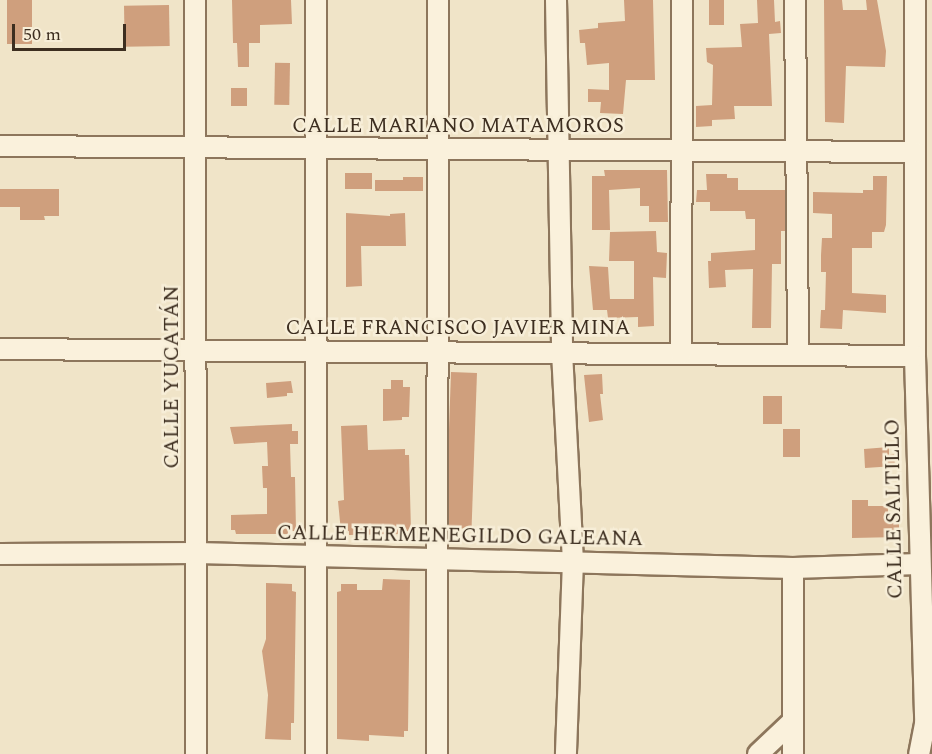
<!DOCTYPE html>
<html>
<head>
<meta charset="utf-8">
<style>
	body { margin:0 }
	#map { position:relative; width:932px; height:754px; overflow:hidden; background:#f0e4c8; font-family:Spectral,serif }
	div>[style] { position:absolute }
	.building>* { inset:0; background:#cf9f7d; transform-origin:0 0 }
	.roads { filter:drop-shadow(2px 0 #8d765c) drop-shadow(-2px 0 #8d765c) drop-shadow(0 2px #8d765c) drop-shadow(0 -2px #8d765c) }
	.minor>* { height:20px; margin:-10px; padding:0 10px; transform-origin:10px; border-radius:10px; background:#faf1dc }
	span { translate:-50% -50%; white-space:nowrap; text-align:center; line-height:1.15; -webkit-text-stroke:5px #f7eed8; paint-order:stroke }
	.street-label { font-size:21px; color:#3d2e20 }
	.scale { position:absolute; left:12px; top:24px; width:114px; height:27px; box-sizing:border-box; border:3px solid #3d2e20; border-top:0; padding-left:8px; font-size:18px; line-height:21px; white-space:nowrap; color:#3d2e20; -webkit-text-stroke:4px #f7eed8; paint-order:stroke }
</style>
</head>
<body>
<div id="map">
	<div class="building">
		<div style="left:7px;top:0;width:25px;height:44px"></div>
		<div style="clip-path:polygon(232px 0,291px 0,292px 24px,260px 25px,260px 43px,249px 43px,249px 67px,238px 67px,237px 43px,233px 43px)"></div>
		<div style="clip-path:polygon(624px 0,653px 0,655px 80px,626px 80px,623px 114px,600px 113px,601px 102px,588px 102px,588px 89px,609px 90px,609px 63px,587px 65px,585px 43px,580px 43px,579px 30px,598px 28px,598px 23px,625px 21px)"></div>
		<div style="left:709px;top:0;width:15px;height:25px"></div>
		<div style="clip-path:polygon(757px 0,774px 0,775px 22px,780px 21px,781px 33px,769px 34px,772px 106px,734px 106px,735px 119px,712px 120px,712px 126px,696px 127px,696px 106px,712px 105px,713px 65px,707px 62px,706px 48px,742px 47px,740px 24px,758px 23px)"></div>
		<div style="clip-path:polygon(824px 0,842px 0,843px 10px,867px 10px,866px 0,877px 0,886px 51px,885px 67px,846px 66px,844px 123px,825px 122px)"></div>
		<div style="left:169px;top:5px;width:41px;height:45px;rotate:89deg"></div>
		<div style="left:290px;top:63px;width:42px;height:15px;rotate:91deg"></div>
		<div style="left:231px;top:88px;width:16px;height:18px"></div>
		<div style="clip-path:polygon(604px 170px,667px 170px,668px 222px,649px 222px,649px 206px,640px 206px,640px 188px,609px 190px,610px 230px,592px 230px,592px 176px,605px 176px)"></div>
		<div style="left:345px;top:173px;width:27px;height:16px"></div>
		<div style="clip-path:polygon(706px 174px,727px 174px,727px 178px,738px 178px,738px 190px,785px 190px,785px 231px,781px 231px,781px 264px,772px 264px,771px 328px,752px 328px,753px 269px,725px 270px,726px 287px,709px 288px,708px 261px,711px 261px,711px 253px,755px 250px,755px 219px,746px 219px,745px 211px,710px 211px,710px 202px,696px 202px,697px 190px,707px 190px)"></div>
		<div style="clip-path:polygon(873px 176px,887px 176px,886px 225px,884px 232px,872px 232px,872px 248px,852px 248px,852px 293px,886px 295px,886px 313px,843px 310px,842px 329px,820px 328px,821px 310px,825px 310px,826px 272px,821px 272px,821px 255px,822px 238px,832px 238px,832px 214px,813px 213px,813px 192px,863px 193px,863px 190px,873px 190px)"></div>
		<div style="clip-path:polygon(403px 177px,423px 177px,423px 191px,375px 191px,375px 180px,403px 180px)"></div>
		<div style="clip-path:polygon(0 189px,59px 189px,59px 216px,44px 216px,45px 220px,20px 220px,20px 207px,0 207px)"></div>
		<div style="clip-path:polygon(346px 213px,390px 216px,390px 214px,405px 213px,406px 246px,361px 246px,362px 286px,346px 287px)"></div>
		<div style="clip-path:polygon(656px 231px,657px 252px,667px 253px,666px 278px,653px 277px,654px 326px,638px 327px,638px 317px,608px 318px,607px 310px,593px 310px,589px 266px,608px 267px,610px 299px,634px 299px,634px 261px,609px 261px,610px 232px)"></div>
		<div style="left:451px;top:372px;width:26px;height:156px;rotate:2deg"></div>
		<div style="clip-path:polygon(602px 374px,603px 394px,600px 394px,603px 420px,589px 422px,584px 375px)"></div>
		<div style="clip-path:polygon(391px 380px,403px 380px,403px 387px,410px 387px,409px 417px,402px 417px,402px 420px,383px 421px,383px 389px,391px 389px)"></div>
		<div style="clip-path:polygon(291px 381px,293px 393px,287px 393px,287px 396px,267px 398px,266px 383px)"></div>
		<div style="left:763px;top:396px;width:19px;height:28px"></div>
		<div style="clip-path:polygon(292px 424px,292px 431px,298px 431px,298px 444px,290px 444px,291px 477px,295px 477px,296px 531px,288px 531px,288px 534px,236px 534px,235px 530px,231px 530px,231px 515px,267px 514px,267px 488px,263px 488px,262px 466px,268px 466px,267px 442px,234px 444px,230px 427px)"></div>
		<div style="clip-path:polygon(367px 425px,368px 450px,405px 449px,405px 455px,409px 455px,411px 531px,402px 531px,402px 534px,349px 535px,349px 531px,341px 532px,338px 501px,344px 500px,341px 426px)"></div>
		<div style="left:783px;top:429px;width:17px;height:28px"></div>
		<div style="clip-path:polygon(889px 447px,889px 455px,894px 454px,895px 466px,865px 468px,864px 449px)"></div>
		<div style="clip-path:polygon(852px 500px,868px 500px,868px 506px,888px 506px,888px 515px,899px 515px,899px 537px,852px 538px)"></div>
		<div style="clip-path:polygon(383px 579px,410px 580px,408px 731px,404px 731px,404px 737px,369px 735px,369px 741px,337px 739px,337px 592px,341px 591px,341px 584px,357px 584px,357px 590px,382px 590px)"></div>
		<div style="clip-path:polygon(266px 583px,292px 584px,292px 591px,296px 592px,294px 723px,291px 723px,291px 740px,265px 739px,268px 695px,262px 651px,266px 639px)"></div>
	</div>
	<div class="roads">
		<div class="minor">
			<div style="left:195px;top:0;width:754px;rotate:89.92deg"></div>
			<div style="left:556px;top:0;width:352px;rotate:89deg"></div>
			<div style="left:562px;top:352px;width:209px;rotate:87deg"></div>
			<div style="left:573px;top:561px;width:193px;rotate:92.1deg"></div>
			<div style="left:795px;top:0;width:355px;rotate:89.5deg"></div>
			<div style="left:915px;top:0;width:356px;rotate:90deg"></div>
			<div style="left:915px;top:356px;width:368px;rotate:88.4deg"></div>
			<div style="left:925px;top:724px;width:31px;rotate:101deg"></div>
			<div style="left:0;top:146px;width:915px;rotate:0.38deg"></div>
			<div style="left:0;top:349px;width:915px;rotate:0.44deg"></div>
			<div style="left:681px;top:353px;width:353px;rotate:-89.8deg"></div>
			<div style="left:0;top:554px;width:197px;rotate:-0.3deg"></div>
			<div style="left:197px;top:553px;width:596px;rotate:1.44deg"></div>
			<div style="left:793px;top:568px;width:126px;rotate:-1.8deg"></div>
			<div style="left:316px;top:754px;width:754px;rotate:-90deg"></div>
			<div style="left:437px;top:754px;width:754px;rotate:-89.92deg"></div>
			<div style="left:758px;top:754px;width:48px;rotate:-43.3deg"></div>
			<div style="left:793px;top:754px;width:186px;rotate:-90deg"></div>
		</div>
	</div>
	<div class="street-label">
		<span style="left:458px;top:126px">CALLE MARIANO MATAMOROS</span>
		<span style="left:458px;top:328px">CALLE FRANCISCO JAVIER MINA</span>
		<span style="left:172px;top:377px;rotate:-90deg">CALLE YUCATÁN</span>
		<span style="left:894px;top:509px;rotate:-91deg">CALLE SALTILLO</span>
		<span style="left:460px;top:536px;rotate:1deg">CALLE HERMENEGILDO GALEANA</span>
	</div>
	<div class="scale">50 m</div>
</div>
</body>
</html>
